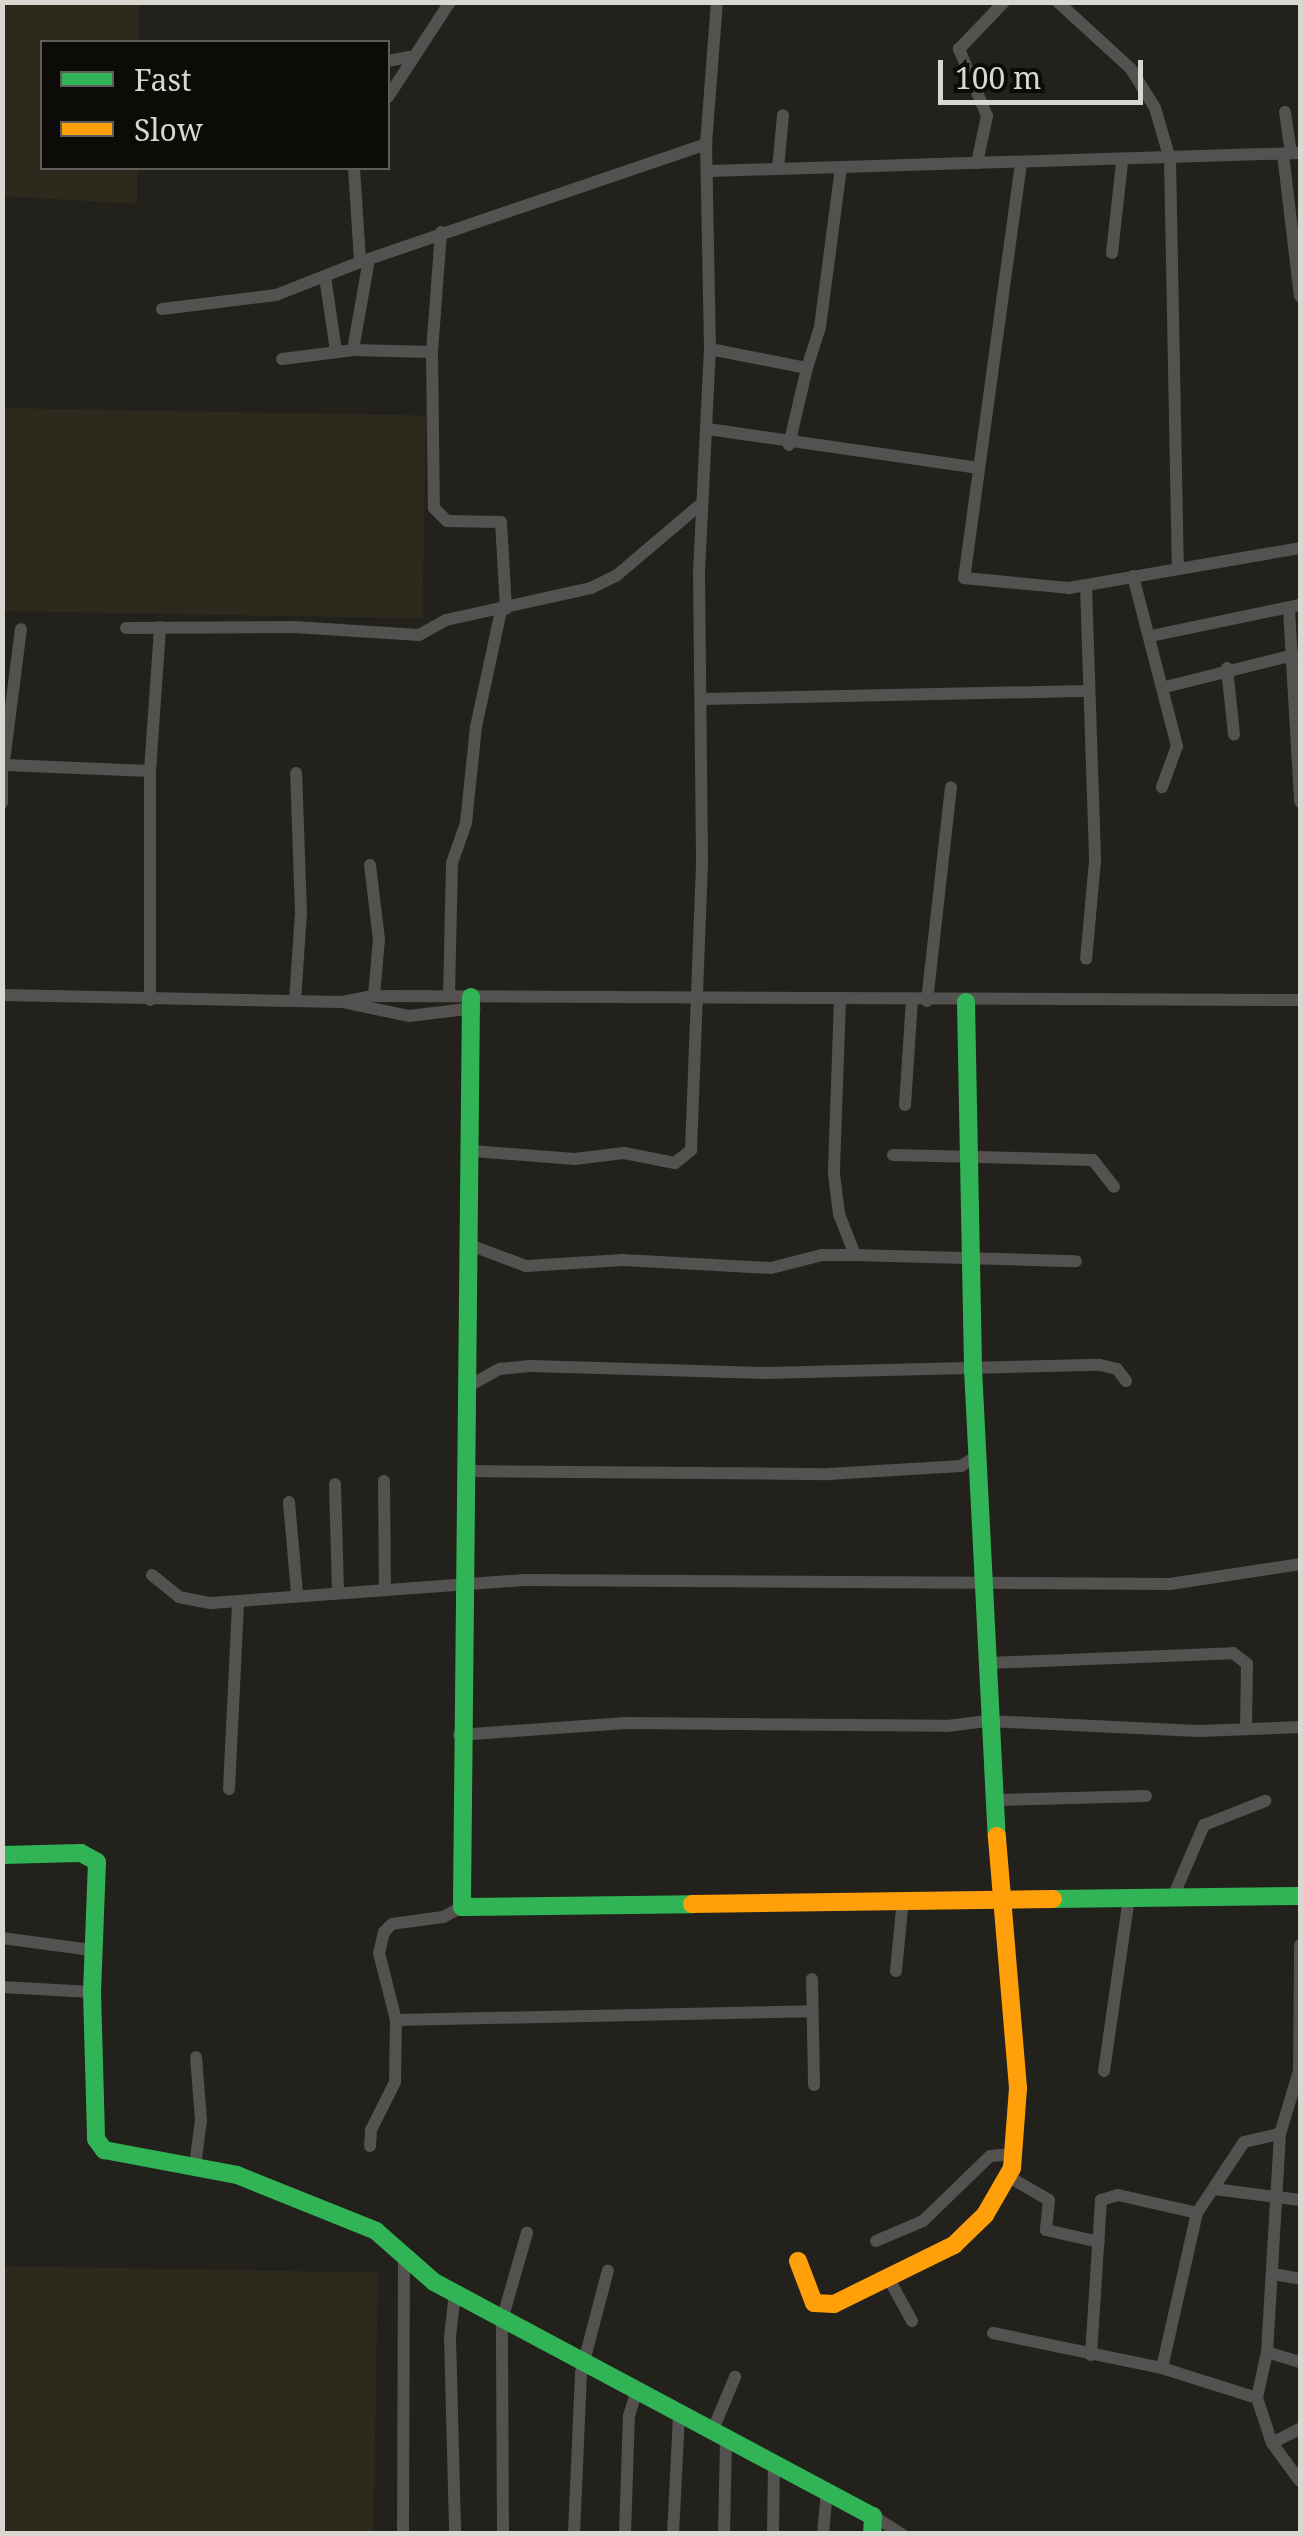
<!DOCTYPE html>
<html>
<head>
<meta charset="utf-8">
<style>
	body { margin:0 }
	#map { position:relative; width:1303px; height:2536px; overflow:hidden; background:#22211c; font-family:"Noto Serif",serif }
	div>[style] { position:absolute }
	.built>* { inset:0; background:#2d2a1d; transform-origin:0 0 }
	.street>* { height:12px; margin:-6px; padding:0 6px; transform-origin:6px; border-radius:6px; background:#535250 }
	.fast>* { height:18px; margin:-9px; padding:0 9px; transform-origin:9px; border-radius:9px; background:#30b455 }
	.slow>* { height:18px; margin:-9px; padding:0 9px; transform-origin:9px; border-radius:9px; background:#ff9f0a }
	span { translate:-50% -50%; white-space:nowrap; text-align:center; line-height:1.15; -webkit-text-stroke:10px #0c0b08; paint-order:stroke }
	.frame { position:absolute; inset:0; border:5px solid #d9d7d2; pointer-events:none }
	.legend { position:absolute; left:40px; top:40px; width:350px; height:130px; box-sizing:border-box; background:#0c0b08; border:2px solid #5e5d59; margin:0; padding:12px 18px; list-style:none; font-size:30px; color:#d9d7d2 }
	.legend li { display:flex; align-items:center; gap:20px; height:50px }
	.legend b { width:50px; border:2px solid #5e5d59 }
	.scale { position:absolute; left:938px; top:60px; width:205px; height:45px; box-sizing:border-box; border:5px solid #d9d7d2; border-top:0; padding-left:12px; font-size:30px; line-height:35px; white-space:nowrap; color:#d9d7d2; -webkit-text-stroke:8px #0c0b08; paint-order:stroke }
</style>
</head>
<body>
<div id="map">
	<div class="built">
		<div style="clip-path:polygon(2px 3px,138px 3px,138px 42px,42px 42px,42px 168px,137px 168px,137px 204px,3px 196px)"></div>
		<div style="left:3px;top:408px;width:423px;height:203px;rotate:1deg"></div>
		<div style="left:3px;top:2266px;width:375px;height:267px;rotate:1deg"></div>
	</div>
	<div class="street">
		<div style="left:1058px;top:2px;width:99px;rotate:42.5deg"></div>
		<div style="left:1131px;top:69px;width:46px;rotate:58.4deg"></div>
		<div style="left:1155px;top:108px;width:53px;rotate:73.6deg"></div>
		<div style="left:1170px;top:159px;width:406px;rotate:88.9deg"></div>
		<div style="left:388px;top:61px;width:26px;rotate:-11deg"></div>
		<div style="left:388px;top:97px;width:113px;rotate:-56.9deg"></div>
		<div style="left:1285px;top:112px;width:41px;rotate:81.7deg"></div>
		<div style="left:1283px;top:154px;width:143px;rotate:83.2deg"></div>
		<div style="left:977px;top:163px;width:48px;rotate:-78deg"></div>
		<div style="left:987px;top:116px;width:73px;rotate:-112.7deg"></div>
		<div style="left:959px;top:49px;width:65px;rotate:-46.2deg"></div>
		<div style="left:1021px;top:163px;width:419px;rotate:97.8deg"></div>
		<div style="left:964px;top:578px;width:105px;rotate:5.4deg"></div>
		<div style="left:1069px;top:588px;width:234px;rotate:-9.8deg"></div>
		<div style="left:354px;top:168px;width:94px;rotate:86.3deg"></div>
		<div style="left:360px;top:262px;width:366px;rotate:-18.8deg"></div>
		<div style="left:706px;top:144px;width:142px;rotate:-85.6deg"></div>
		<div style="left:778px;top:169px;width:54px;rotate:-84.7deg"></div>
		<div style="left:710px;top:171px;width:590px;rotate:-1.75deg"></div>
		<div style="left:441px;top:232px;width:120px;rotate:94.3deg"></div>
		<div style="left:432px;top:352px;width:156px;rotate:89.3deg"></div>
		<div style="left:434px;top:508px;width:18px;rotate:45deg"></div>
		<div style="left:447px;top:521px;width:54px;rotate:1.1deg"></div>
		<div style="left:501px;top:522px;width:87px;rotate:86.7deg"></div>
		<div style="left:1112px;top:253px;width:92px;rotate:-83.7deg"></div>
		<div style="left:325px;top:277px;width:75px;rotate:81.5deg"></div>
		<div style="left:162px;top:309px;width:115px;rotate:-7deg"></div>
		<div style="left:276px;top:295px;width:90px;rotate:-21.4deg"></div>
		<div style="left:710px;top:349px;width:99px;rotate:11.1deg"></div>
		<div style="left:807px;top:368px;width:79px;rotate:103.2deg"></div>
		<div style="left:353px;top:350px;width:79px;rotate:1.5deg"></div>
		<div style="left:282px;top:359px;width:72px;rotate:-7.2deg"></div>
		<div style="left:353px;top:350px;width:92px;rotate:-80deg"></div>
		<div style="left:807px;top:368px;width:43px;rotate:-72.4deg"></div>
		<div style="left:820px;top:327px;width:161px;rotate:-82.5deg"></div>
		<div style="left:708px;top:429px;width:272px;rotate:8.2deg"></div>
		<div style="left:1133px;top:576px;width:176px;rotate:75.5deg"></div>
		<div style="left:1177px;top:746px;width:44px;rotate:110.1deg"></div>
		<div style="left:1086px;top:586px;width:275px;rotate:88.1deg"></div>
		<div style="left:1095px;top:861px;width:98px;rotate:95.2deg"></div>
		<div style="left:1289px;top:609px;width:193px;rotate:86.7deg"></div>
		<div style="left:126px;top:628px;width:168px;rotate:-0.3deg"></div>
		<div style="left:294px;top:627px;width:125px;rotate:3.7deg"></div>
		<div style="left:419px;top:635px;width:31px;rotate:-29deg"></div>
		<div style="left:446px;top:620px;width:148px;rotate:-12.4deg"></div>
		<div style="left:591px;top:588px;width:28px;rotate:-26deg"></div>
		<div style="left:616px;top:576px;width:111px;rotate:-40.3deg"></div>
		<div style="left:1151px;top:636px;width:152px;rotate:-11.8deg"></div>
		<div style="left:1227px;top:668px;width:67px;rotate:84deg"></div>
		<div style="left:1165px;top:687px;width:132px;rotate:-14deg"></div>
		<div style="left:701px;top:699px;width:388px;rotate:-1.2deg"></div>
		<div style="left:5px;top:765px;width:145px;rotate:2.4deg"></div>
		<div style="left:2px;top:767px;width:36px;rotate:90deg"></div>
		<div style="left:3px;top:769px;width:141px;rotate:-82.7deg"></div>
		<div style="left:370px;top:865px;width:75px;rotate:83.1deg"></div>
		<div style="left:379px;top:939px;width:57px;rotate:95deg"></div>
		<div style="left:2px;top:995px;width:340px;rotate:1.2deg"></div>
		<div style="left:342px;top:1002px;width:68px;rotate:11.8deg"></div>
		<div style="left:409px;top:1016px;width:66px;rotate:-6.9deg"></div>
		<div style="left:449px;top:996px;width:133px;rotate:-88.7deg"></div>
		<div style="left:452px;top:863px;width:42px;rotate:-70.7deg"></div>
		<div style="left:466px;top:823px;width:97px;rotate:-84.1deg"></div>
		<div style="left:476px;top:727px;width:120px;rotate:-77.9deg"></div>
		<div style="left:840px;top:998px;width:176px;rotate:92deg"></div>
		<div style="left:834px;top:1174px;width:40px;rotate:82.9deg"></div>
		<div style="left:839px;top:1214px;width:44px;rotate:68.7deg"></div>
		<div style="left:855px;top:1255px;width:221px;rotate:1.6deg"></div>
		<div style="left:150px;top:1000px;width:229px;rotate:-90deg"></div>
		<div style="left:150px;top:771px;width:144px;rotate:-86deg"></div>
		<div style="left:295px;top:1001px;width:88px;rotate:-86.1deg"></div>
		<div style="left:301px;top:913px;width:140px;rotate:-92deg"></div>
		<div style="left:927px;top:1001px;width:215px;rotate:-83.6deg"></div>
		<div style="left:342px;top:1002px;width:33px;rotate:-11deg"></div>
		<div style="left:374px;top:996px;width:926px;rotate:0.25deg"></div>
		<div style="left:905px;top:1105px;width:105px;rotate:-86.2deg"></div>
		<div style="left:473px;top:1151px;width:102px;rotate:4.5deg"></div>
		<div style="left:575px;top:1159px;width:49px;rotate:-7deg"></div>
		<div style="left:624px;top:1153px;width:52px;rotate:11.1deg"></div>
		<div style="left:675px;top:1163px;width:21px;rotate:-39deg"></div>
		<div style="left:691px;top:1150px;width:291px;rotate:-87.8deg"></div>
		<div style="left:702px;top:859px;width:287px;rotate:-90.6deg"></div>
		<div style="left:699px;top:572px;width:223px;rotate:-87.2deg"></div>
		<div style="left:710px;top:349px;width:205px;rotate:-91.1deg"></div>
		<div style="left:893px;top:1155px;width:200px;rotate:1.4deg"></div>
		<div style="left:1093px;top:1160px;width:34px;rotate:52deg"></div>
		<div style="left:470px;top:1245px;width:60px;rotate:20.6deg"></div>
		<div style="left:526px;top:1266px;width:97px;rotate:-3.5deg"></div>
		<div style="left:623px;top:1260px;width:148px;rotate:3.1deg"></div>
		<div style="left:771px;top:1268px;width:53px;rotate:-14.3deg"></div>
		<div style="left:822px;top:1255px;width:33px"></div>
		<div style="left:467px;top:1387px;width:38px;rotate:-29deg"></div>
		<div style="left:500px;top:1369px;width:31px;rotate:-6deg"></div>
		<div style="left:531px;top:1366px;width:234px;rotate:1.7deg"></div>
		<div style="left:765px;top:1373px;width:335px;rotate:-1.4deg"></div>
		<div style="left:1100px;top:1365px;width:17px;rotate:13deg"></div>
		<div style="left:1117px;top:1369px;width:15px;rotate:53deg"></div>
		<div style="left:465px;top:1471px;width:364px;rotate:0.5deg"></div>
		<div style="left:829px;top:1474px;width:132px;rotate:-3.5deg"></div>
		<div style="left:961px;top:1466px;width:19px;rotate:-32deg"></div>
		<div style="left:384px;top:1481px;width:106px;rotate:89.5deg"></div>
		<div style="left:335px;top:1484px;width:106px;rotate:88.4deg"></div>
		<div style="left:289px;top:1502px;width:92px;rotate:85deg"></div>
		<div style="left:152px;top:1575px;width:35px;rotate:39deg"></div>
		<div style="left:179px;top:1597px;width:33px;rotate:11deg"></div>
		<div style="left:211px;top:1603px;width:315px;rotate:-4.2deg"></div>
		<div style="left:525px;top:1580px;width:645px;rotate:0.36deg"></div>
		<div style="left:1170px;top:1584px;width:132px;rotate:-8.7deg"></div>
		<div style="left:989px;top:1663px;width:244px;rotate:-2.3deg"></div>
		<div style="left:1233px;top:1653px;width:18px;rotate:38deg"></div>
		<div style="left:1247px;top:1664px;width:63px;rotate:90.9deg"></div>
		<div style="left:459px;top:1735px;width:167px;rotate:-4.1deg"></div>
		<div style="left:626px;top:1723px;width:321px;rotate:0.5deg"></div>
		<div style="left:947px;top:1726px;width:40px;rotate:-7.1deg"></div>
		<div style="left:987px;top:1721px;width:211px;rotate:2.7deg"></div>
		<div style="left:1198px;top:1731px;width:102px;rotate:-2.2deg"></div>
		<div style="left:229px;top:1789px;width:187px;rotate:-87.2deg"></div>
		<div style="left:995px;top:1800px;width:151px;rotate:-1.5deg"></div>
		<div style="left:1172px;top:1899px;width:81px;rotate:-66.6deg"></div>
		<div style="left:1204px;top:1825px;width:66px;rotate:-21.5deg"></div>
		<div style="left:462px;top:1907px;width:21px;rotate:152deg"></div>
		<div style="left:443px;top:1917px;width:51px;rotate:172.2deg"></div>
		<div style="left:392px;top:1924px;width:11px;rotate:135deg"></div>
		<div style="left:384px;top:1932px;width:22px;rotate:103deg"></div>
		<div style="left:379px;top:1953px;width:69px;rotate:75.8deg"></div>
		<div style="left:396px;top:2020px;width:416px;rotate:-1.2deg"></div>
		<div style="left:2px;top:1938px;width:90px;rotate:7.7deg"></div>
		<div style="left:896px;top:1971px;width:73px;rotate:-84.5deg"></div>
		<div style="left:812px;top:1979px;width:106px;rotate:88.9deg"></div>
		<div style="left:2px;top:1987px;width:90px;rotate:3.2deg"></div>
		<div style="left:1104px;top:2071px;width:176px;rotate:-81.8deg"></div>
		<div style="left:1280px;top:2134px;width:218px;rotate:93.4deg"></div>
		<div style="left:1267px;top:2352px;width:47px;rotate:102.3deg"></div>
		<div style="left:1257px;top:2398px;width:47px;rotate:71.6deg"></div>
		<div style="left:1272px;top:2443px;width:47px;rotate:53.6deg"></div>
		<div style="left:370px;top:2146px;width:16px;rotate:-86deg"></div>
		<div style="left:371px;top:2130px;width:54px;rotate:-63.4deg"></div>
		<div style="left:395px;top:2082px;width:62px;rotate:-89.1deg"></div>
		<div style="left:195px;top:2166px;width:46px;rotate:-82.6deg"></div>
		<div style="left:201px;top:2120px;width:63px;rotate:-94.5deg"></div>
		<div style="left:1009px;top:2177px;width:46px;rotate:29.9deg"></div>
		<div style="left:1049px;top:2200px;width:30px;rotate:96deg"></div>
		<div style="left:1046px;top:2230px;width:54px;rotate:12.8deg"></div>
		<div style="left:1214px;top:2189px;width:87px;rotate:7.3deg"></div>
		<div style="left:876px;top:2241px;width:51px;rotate:-23.1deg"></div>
		<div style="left:923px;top:2221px;width:93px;rotate:-44.1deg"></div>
		<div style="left:990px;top:2156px;width:23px;rotate:-5deg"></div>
		<div style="left:1273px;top:2274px;width:27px;rotate:10deg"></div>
		<div style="left:889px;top:2279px;width:48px;rotate:61.3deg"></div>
		<div style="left:455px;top:2293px;width:44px;rotate:96.5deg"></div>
		<div style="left:450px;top:2337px;width:197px;rotate:88.5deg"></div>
		<div style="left:993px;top:2333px;width:173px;rotate:11.7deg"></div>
		<div style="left:1267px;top:2352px;width:34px;rotate:17deg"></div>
		<div style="left:1091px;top:2355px;width:155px;rotate:-86.3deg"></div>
		<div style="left:1101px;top:2200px;width:18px;rotate:-16deg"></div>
		<div style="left:1118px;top:2195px;width:81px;rotate:12.8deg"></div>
		<div style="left:1257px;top:2398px;width:100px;rotate:-162.5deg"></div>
		<div style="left:1162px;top:2368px;width:159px;rotate:-77.3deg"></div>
		<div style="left:1197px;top:2213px;width:85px;rotate:-56.5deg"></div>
		<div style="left:1244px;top:2142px;width:37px;rotate:-13deg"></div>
		<div style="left:1280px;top:2134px;width:66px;rotate:-73.2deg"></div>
		<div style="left:1299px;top:2071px;width:126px;rotate:-89.5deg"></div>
		<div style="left:712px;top:2432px;width:60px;rotate:-67.3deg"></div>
		<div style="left:1272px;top:2443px;width:31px;rotate:-27deg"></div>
		<div style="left:873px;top:2516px;width:34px;rotate:32deg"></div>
		<div style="left:403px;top:2534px;width:275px;rotate:-89.8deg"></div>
		<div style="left:503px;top:2534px;width:214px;rotate:-90.3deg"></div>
		<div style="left:502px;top:2320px;width:91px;rotate:-74deg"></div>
		<div style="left:574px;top:2534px;width:161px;rotate:-87.5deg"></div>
		<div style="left:581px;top:2373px;width:106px;rotate:-75.3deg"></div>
		<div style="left:625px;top:2534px;width:118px;rotate:-88.1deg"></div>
		<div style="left:629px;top:2416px;width:24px;rotate:-73deg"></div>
		<div style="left:673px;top:2534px;width:118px;rotate:-87.1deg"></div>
		<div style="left:724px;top:2534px;width:94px;rotate:-88.8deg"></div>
		<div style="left:773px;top:2534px;width:70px;rotate:-89.2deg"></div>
		<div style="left:823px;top:2534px;width:43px;rotate:-84.7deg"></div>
	</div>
	<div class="fast">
		<div style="left:471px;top:997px;width:910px;rotate:90.57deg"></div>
		<div style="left:462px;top:1907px;width:230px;rotate:-0.7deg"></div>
		<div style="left:966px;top:1002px;width:367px;rotate:88.9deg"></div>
		<div style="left:973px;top:1369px;width:468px;rotate:87.1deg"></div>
		<div style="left:2px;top:1855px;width:79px;rotate:-1.5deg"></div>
		<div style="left:81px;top:1853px;width:18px;rotate:29deg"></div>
		<div style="left:97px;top:1862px;width:130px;rotate:92.2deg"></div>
		<div style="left:92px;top:1992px;width:147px;rotate:88.4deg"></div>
		<div style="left:96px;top:2139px;width:14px;rotate:54deg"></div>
		<div style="left:104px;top:2150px;width:135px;rotate:10.6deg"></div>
		<div style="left:237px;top:2175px;width:150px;rotate:21.9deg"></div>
		<div style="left:376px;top:2231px;width:77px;rotate:41.3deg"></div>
		<div style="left:434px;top:2282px;width:497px;rotate:28.1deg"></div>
		<div style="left:873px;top:2516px;width:18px;rotate:93deg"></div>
		<div style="left:1053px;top:1899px;width:247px;rotate:-0.7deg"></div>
	</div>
	<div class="slow">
		<div style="left:692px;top:1904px;width:361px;rotate:-0.8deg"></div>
		<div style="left:798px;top:2261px;width:45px;rotate:69.1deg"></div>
		<div style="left:814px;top:2303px;width:20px;rotate:3deg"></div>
		<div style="left:834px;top:2304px;width:134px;rotate:-26.2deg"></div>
		<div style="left:954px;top:2245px;width:43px;rotate:-44.1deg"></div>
		<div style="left:985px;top:2215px;width:54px;rotate:-60.1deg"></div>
		<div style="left:1012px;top:2168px;width:80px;rotate:-85.7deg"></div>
		<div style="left:1018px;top:2088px;width:253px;rotate:-94.8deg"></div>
	</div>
	<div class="frame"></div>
	<ul class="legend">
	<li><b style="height:12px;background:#30b455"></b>Fast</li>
	<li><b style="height:12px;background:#ff9f0a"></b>Slow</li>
	</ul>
	<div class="scale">100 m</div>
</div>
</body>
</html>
